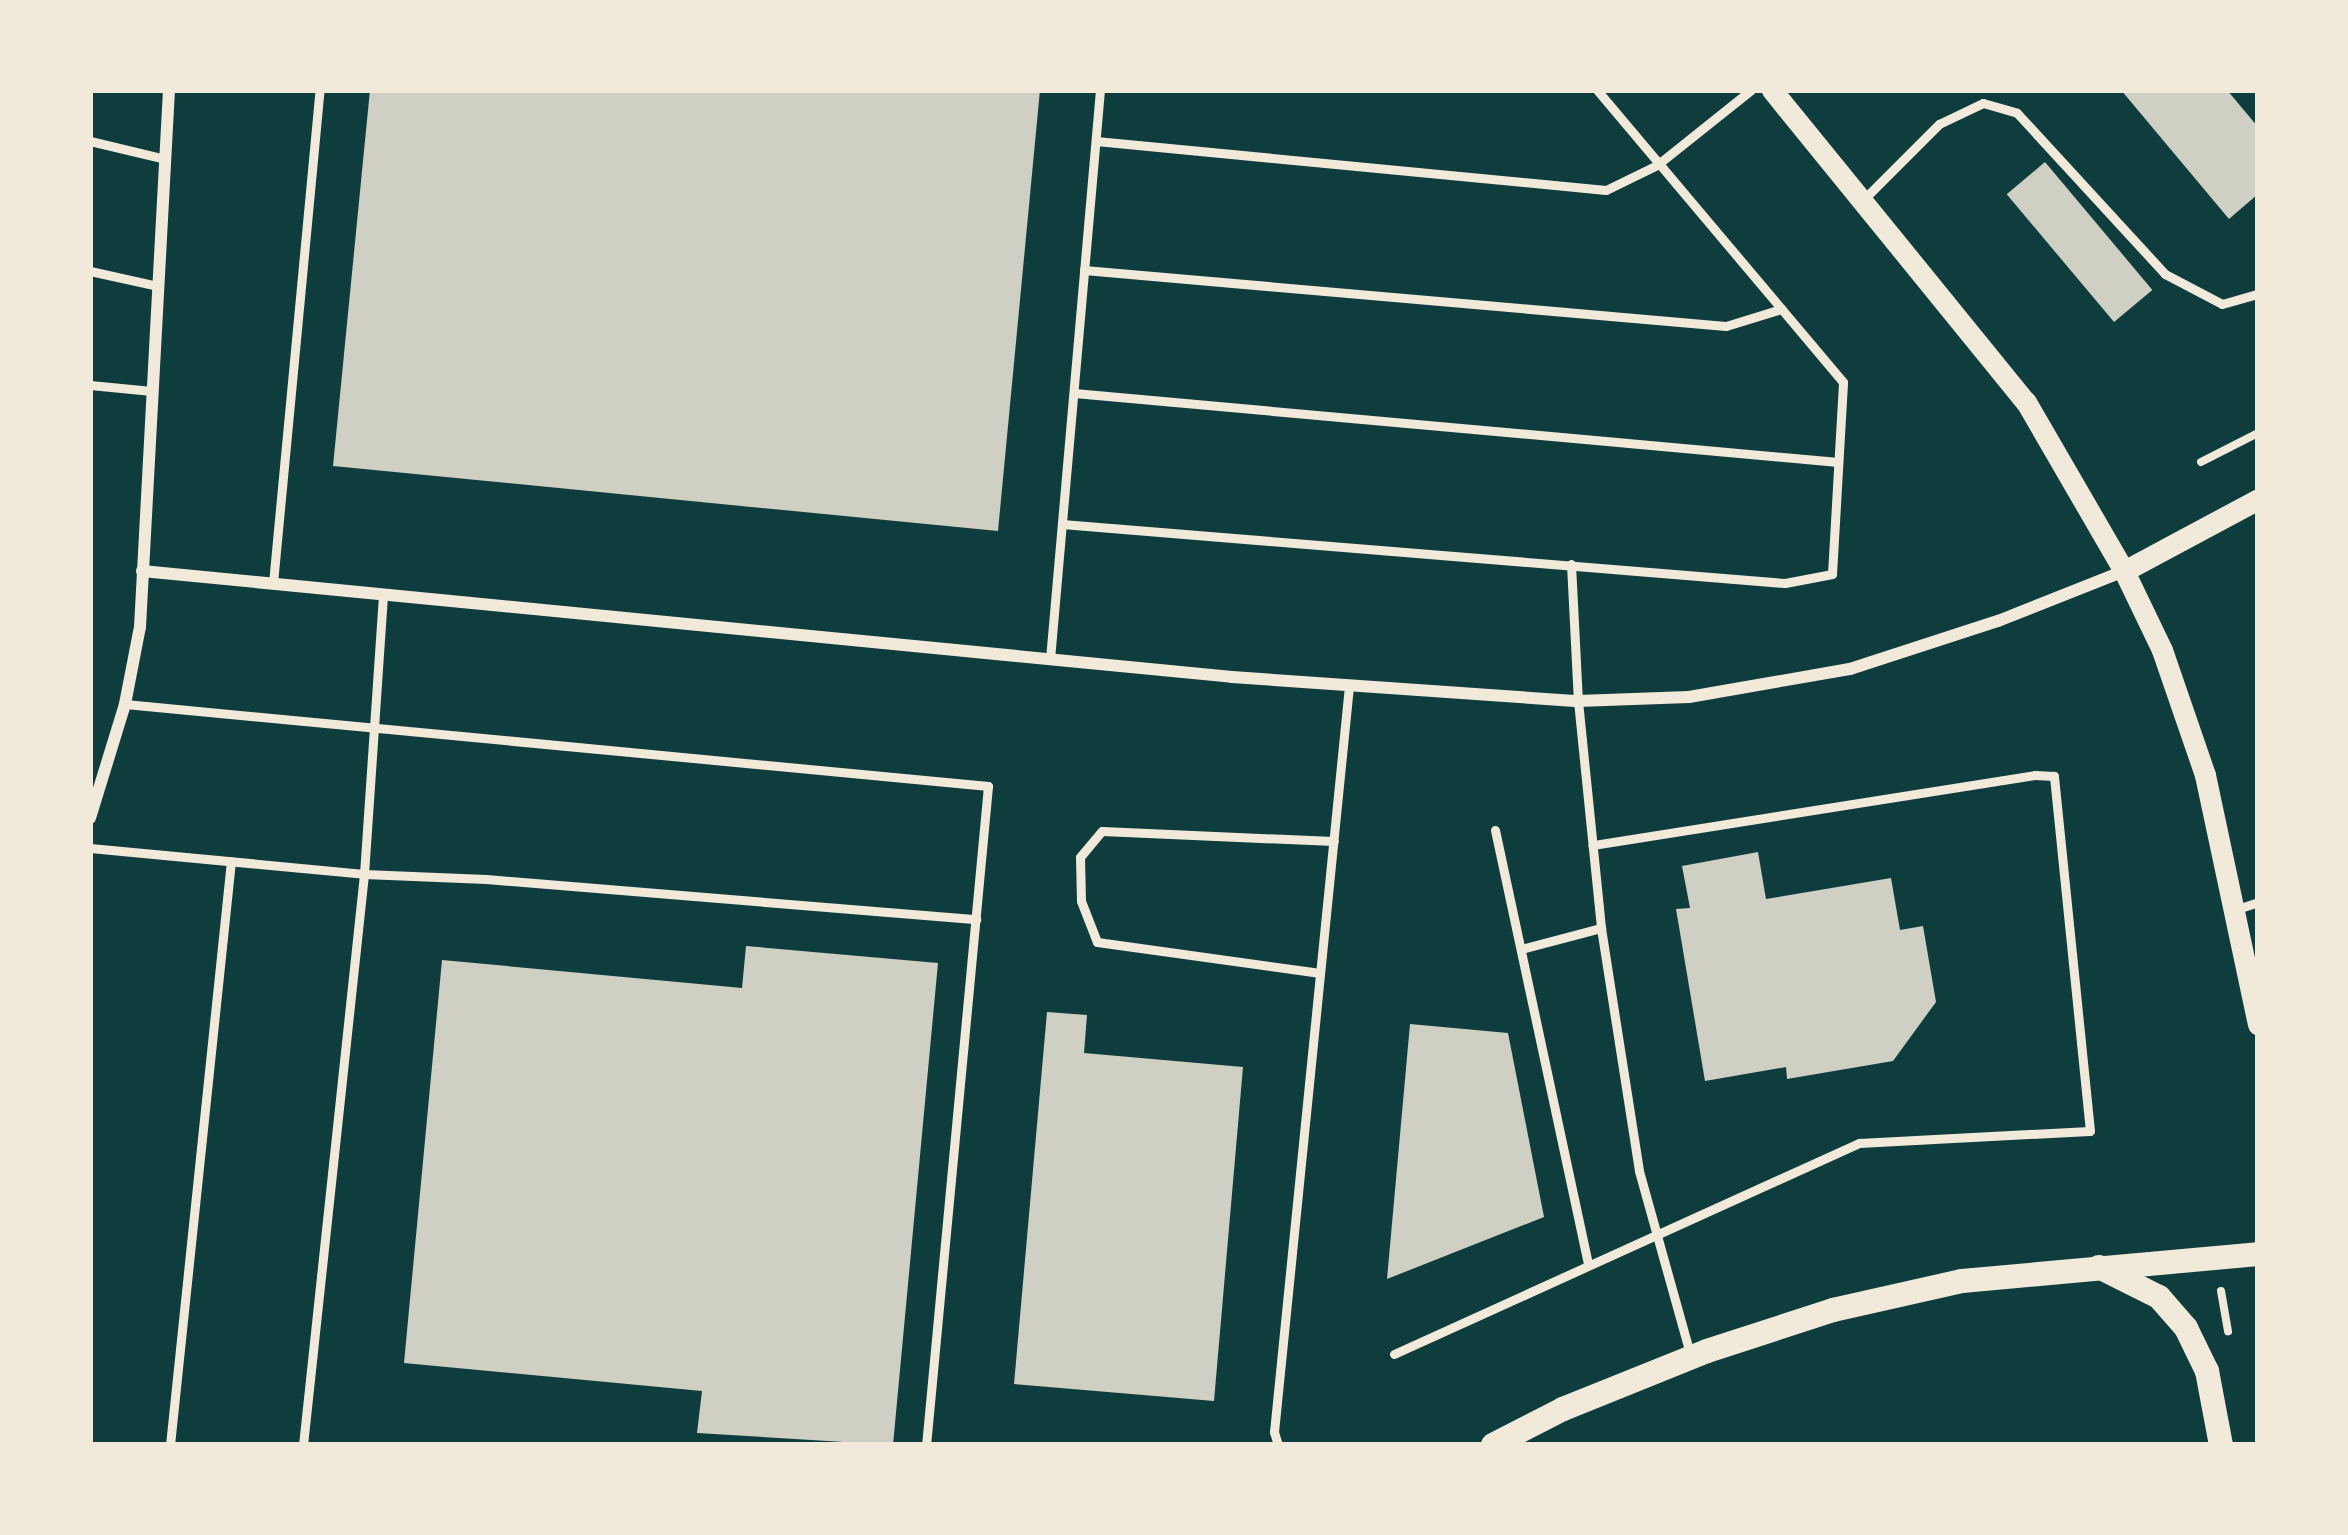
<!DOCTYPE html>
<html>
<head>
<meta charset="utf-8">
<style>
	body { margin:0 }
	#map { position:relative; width:2348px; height:1535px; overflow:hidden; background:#0f3d3e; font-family:"Titillium Web",sans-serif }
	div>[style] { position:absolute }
	.building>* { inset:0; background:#cfcfc3; transform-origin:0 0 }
	.path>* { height:8px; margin:-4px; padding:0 4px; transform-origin:4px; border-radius:4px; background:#f1e9da }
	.service>* { height:9px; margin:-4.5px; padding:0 4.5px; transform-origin:4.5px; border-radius:4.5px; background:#f1e9da }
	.minor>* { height:12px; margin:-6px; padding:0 6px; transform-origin:6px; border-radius:6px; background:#f1e9da }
	.tertiary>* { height:21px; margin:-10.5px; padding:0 10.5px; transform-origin:10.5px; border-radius:10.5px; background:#f1e9da }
	.secondary>* { height:24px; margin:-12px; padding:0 12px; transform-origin:12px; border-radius:12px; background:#f1e9da }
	span { translate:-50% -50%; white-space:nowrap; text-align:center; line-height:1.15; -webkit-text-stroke:12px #f1e9da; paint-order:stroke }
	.frame { position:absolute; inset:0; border:93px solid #f1e9da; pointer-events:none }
</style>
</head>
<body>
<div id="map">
	<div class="building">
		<div style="clip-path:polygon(370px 90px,1040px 90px,998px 531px,333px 466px)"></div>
		<div style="clip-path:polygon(2121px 90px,2227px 90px,2258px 127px,2258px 194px,2229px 219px)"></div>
		<div style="left:2045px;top:162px;width:167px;height:50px;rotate:50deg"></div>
		<div style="clip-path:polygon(1758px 852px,1766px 899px,1891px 878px,1900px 930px,1923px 926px,1936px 1002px,1893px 1061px,1787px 1079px,1786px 1067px,1705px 1081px,1676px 909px,1690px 908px,1682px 866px)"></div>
		<div style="clip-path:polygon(746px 946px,938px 963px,893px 1445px,697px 1433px,702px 1391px,404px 1363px,442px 960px,742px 988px)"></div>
		<div style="clip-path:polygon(1047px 1012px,1087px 1015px,1084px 1053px,1243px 1067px,1214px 1401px,1014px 1384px)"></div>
		<div style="clip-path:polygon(1410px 1024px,1508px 1033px,1544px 1217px,1387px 1279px)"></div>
	</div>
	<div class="path">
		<div style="left:2201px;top:462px;width:64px;rotate:-27deg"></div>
		<div style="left:2221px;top:1291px;width:41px;rotate:80.1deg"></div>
	</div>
	<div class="service">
		<div style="left:90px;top:141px;width:77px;rotate:13.5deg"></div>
		<div style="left:1096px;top:141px;width:512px;rotate:5.49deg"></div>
		<div style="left:1606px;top:190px;width:57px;rotate:-26.1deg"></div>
		<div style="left:1657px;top:165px;width:120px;rotate:-38.6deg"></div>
		<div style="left:1865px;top:198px;width:105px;rotate:-45deg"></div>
		<div style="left:1939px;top:124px;width:49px;rotate:-25.5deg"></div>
		<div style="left:1983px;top:103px;width:35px;rotate:16deg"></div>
		<div style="left:2017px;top:113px;width:219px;rotate:47.4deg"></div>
		<div style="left:2165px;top:274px;width:64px;rotate:27.8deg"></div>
		<div style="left:2222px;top:304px;width:37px;rotate:-16deg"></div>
		<div style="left:1084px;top:270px;width:644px;rotate:4.99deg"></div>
		<div style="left:1726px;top:326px;width:58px;rotate:-17.2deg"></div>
		<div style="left:90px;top:271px;width:70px;rotate:12.4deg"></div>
		<div style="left:90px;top:385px;width:62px;rotate:5.5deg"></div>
		<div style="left:1074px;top:393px;width:767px;rotate:5.16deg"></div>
		<div style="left:1062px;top:524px;width:725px;rotate:4.67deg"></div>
		<div style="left:1785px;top:583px;width:48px;rotate:-10.8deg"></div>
		<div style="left:1832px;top:574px;width:192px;rotate:-86.7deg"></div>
		<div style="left:1843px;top:382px;width:382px;rotate:-130.1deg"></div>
		<div style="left:1571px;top:564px;width:137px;rotate:87.1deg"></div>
		<div style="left:1578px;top:701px;width:228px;rotate:84.2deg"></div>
		<div style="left:1601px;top:928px;width:246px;rotate:81.1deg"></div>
		<div style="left:1639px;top:1171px;width:193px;rotate:74.4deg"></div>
		<div style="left:273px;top:583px;width:495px;rotate:-84.6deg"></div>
		<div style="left:1050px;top:659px;width:571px;rotate:-84.98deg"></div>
		<div style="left:125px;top:704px;width:867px;rotate:5.43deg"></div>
		<div style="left:988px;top:786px;width:662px;rotate:95.37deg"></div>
		<div style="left:1495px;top:830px;width:445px;rotate:77.9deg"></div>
		<div style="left:90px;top:848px;width:275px;rotate:5.4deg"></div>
		<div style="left:364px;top:874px;width:281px;rotate:-86.1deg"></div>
		<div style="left:2237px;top:909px;width:22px;rotate:-18deg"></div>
		<div style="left:1521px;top:949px;width:83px;rotate:-14.7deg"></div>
		<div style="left:1320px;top:973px;width:225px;rotate:-172.1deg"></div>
		<div style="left:1097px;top:942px;width:44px;rotate:-111.3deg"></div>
		<div style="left:1081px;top:901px;width:44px;rotate:-91.3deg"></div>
		<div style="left:1080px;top:857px;width:34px;rotate:-50deg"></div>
		<div style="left:1102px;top:831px;width:232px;rotate:2.5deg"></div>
		<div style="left:1394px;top:1354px;width:511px;rotate:-24.41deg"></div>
		<div style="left:1859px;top:1143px;width:231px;rotate:-3deg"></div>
		<div style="left:2090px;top:1131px;width:357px;rotate:-95.8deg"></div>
		<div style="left:2054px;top:776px;width:19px;rotate:-177deg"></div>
		<div style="left:2035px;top:775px;width:448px;rotate:171deg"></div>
		<div style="left:170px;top:1445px;width:587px;rotate:-84.04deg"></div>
		<div style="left:303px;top:1445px;width:574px;rotate:-83.9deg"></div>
		<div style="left:364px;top:874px;width:122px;rotate:2.3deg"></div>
		<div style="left:486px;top:879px;width:492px;rotate:4.7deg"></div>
		<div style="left:1278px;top:1445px;width:14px;rotate:-107deg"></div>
		<div style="left:1274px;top:1432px;width:750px;rotate:-84.26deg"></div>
	</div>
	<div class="minor">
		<div style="left:142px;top:571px;width:1095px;rotate:5.55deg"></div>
		<div style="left:1232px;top:677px;width:347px;rotate:4deg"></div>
		<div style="left:1578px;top:701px;width:111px;rotate:-2.1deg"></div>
		<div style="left:1689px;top:697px;width:163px;rotate:-9.9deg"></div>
		<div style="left:1850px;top:669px;width:156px;rotate:-18deg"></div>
		<div style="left:1998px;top:621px;width:136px;rotate:-21.6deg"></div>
		<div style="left:90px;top:818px;width:119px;rotate:-72.9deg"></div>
		<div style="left:125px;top:704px;width:78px;rotate:-79deg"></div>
		<div style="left:140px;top:627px;width:538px;rotate:-86.91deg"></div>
	</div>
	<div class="tertiary">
		<div style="left:1772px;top:90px;width:402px;rotate:50.9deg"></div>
		<div style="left:2026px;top:402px;width:195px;rotate:59.9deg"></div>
		<div style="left:2124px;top:571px;width:88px;rotate:64.3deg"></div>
		<div style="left:2162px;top:650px;width:132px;rotate:71deg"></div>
		<div style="left:2205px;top:775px;width:255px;rotate:78deg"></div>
		<div style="left:2124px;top:571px;width:152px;rotate:-28.2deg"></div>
	</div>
	<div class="secondary">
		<div style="left:2099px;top:1267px;width:67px;rotate:26.6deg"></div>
		<div style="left:2159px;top:1297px;width:41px;rotate:48.9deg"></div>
		<div style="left:2186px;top:1328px;width:48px;rotate:64deg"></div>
		<div style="left:2207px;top:1371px;width:75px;rotate:79.3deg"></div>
		<div style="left:1493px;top:1445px;width:79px;rotate:-27.2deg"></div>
		<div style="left:1563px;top:1409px;width:155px;rotate:-21.9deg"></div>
		<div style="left:1707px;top:1351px;width:133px;rotate:-18deg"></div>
		<div style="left:1833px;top:1310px;width:132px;rotate:-12.7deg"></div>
		<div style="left:1962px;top:1281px;width:297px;rotate:-5.2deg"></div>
	</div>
	<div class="frame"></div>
</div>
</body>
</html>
